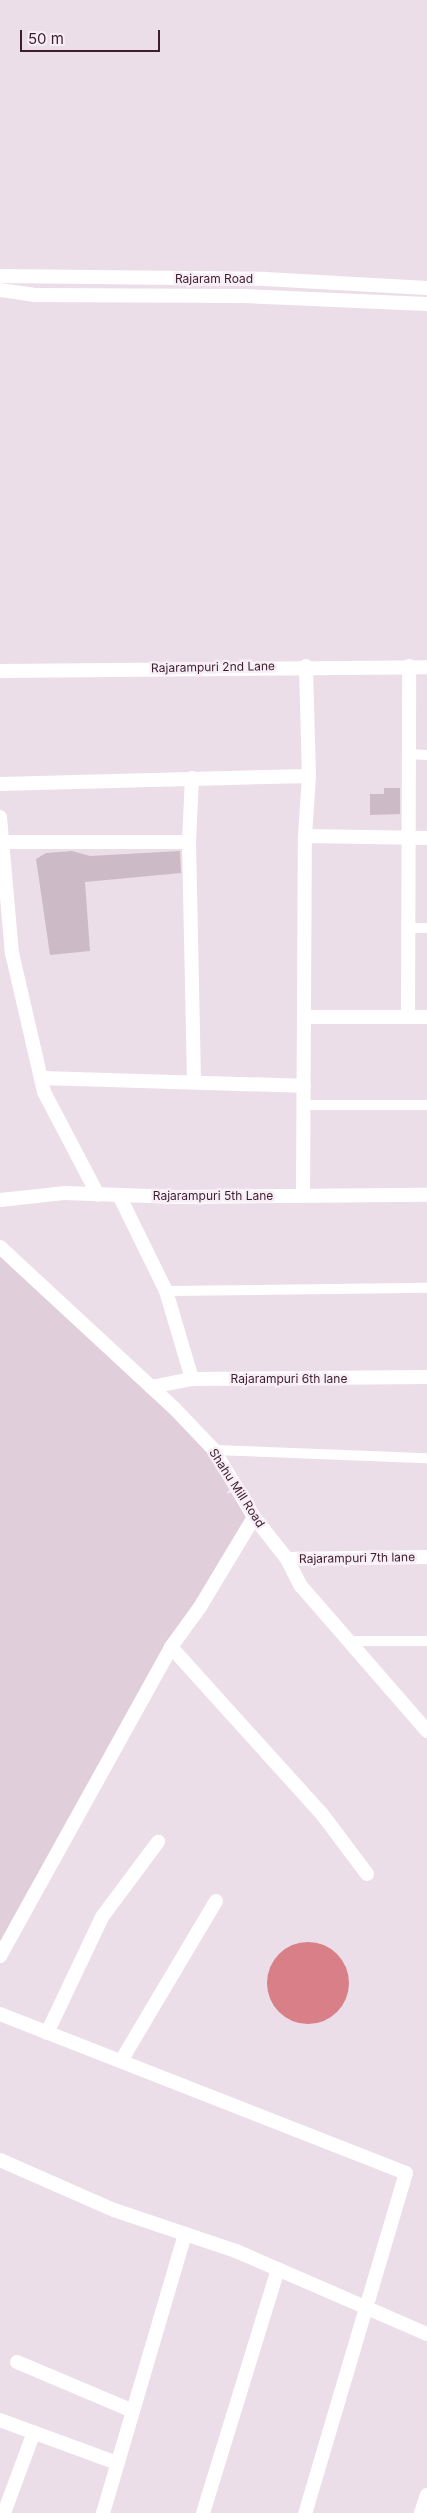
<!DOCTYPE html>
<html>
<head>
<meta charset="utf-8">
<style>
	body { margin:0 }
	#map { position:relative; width:427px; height:2513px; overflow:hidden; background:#ecdee8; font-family:Inter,sans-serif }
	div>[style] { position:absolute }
	.built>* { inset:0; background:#e0cfda }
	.water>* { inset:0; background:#d87f88 }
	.round { border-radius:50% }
	.building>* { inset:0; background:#cdbac7 }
	.service>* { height:10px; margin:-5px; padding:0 5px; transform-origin:5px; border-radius:5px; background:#fff }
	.minor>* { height:14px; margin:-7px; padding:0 7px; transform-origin:7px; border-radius:7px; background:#fff }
	.secondary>* { height:14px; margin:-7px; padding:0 7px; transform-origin:7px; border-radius:7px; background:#fff }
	span { translate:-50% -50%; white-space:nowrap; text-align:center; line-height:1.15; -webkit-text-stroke:5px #f8eff6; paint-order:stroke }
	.street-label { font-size:12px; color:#3d1e2e }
	.scale { position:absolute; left:20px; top:30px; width:140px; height:22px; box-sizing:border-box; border:2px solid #3d1e2e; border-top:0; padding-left:6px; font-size:15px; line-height:18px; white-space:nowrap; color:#3d1e2e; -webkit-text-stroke:4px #f8eff6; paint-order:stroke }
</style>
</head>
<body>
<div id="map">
	<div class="built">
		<div style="clip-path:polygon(0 1246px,222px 1462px,254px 1517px,0 1956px)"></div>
	</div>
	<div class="water">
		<div class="round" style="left:267px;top:1942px;width:82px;height:82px"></div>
	</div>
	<div class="building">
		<div style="clip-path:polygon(384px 788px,400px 788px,400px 814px,370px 815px,370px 794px,384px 794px)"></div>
		<div style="clip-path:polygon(72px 851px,90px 856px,180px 851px,181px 873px,85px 882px,90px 951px,50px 955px,36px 859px,46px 853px)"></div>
	</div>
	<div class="service">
		<div style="left:409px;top:754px;width:18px;rotate:3deg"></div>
		<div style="left:408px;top:928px;width:19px"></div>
		<div style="left:304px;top:1105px;width:123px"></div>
		<div style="left:166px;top:1291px;width:261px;rotate:-0.7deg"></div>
		<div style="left:214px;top:1450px;width:213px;rotate:2.2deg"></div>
		<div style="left:348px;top:1641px;width:79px"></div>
	</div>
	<div class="minor">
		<div style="left:0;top:671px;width:427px;rotate:-0.5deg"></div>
		<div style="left:192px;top:778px;width:64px;rotate:92.7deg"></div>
		<div style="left:189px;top:842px;width:240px;rotate:88.8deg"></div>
		<div style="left:0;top:784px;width:309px;rotate:-1.5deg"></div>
		<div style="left:0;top:817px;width:137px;rotate:85deg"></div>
		<div style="left:12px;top:953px;width:143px;rotate:77deg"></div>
		<div style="left:44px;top:1092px;width:116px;rotate:62.3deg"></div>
		<div style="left:305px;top:836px;width:122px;rotate:0.9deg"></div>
		<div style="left:2px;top:842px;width:187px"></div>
		<div style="left:304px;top:1017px;width:123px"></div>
		<div style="left:408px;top:1017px;width:351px;rotate:-89.8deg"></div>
		<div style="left:41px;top:1078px;width:263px;rotate:1.7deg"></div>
		<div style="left:119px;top:1195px;width:107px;rotate:63.9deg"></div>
		<div style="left:166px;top:1291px;width:92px;rotate:73.5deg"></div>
		<div style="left:303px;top:1196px;width:360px;rotate:-89.7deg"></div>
		<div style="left:305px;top:836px;width:60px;rotate:-86.2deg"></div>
		<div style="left:309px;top:776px;width:110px;rotate:-91.6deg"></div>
		<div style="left:0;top:1200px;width:64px;rotate:-6.2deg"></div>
		<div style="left:64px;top:1193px;width:114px;rotate:2deg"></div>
		<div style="left:178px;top:1197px;width:249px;rotate:-0.5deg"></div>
		<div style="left:151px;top:1387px;width:42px;rotate:-11deg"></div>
		<div style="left:192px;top:1379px;width:235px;rotate:-0.5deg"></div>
		<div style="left:287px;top:1559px;width:140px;rotate:-0.8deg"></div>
		<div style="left:171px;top:1647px;width:225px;rotate:47.9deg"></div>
		<div style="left:322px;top:1814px;width:75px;rotate:53.1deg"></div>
		<div style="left:0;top:1956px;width:353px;rotate:-61deg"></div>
		<div style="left:171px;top:1647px;width:49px;rotate:-54.1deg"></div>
		<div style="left:200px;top:1607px;width:105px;rotate:-59deg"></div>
		<div style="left:0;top:2014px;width:436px;rotate:21.4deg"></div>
		<div style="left:406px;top:2173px;width:355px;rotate:106.5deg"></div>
		<div style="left:47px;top:2033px;width:128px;rotate:-64.6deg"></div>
		<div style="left:102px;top:1917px;width:94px;rotate:-53.3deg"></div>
		<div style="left:121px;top:2061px;width:186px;rotate:-59.3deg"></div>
		<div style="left:0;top:2160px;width:124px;rotate:23.7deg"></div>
		<div style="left:114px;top:2210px;width:129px;rotate:18.6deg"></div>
		<div style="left:236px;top:2251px;width:208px;rotate:23.5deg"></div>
		<div style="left:17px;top:2362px;width:126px;rotate:22.9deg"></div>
		<div style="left:0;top:2420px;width:125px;rotate:20.2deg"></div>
		<div style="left:4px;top:2513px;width:86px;rotate:-69.7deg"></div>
		<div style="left:103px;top:2513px;width:291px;rotate:-73.6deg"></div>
		<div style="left:203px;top:2513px;width:255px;rotate:-72.9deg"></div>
		<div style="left:421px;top:2513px;width:19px;rotate:-72deg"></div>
	</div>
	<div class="secondary">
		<div style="left:0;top:276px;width:265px;rotate:0.6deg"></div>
		<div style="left:265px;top:279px;width:162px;rotate:3.2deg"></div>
		<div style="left:0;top:290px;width:34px;rotate:8deg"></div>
		<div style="left:34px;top:295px;width:209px;rotate:0.3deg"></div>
		<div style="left:243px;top:296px;width:184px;rotate:2.5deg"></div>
		<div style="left:0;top:1247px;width:238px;rotate:42.8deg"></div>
		<div style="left:175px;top:1409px;width:57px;rotate:46.4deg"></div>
		<div style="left:214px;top:1450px;width:78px;rotate:59.2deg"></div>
		<div style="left:254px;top:1517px;width:53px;rotate:51.8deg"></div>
		<div style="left:287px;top:1559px;width:30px;rotate:63deg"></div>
		<div style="left:301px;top:1586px;width:192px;rotate:49deg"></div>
	</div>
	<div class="street-label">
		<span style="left:214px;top:279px">Rajaram Road</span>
		<span style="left:213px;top:667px;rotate:-1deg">Rajarampuri 2nd Lane</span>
		<span style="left:213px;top:1196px">Rajarampuri 5th Lane</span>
		<span style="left:289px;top:1379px">Rajarampuri 6th lane</span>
		<span style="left:237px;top:1488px;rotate:57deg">Shahu Mill Road</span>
		<span style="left:357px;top:1558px;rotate:-1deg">Rajarampuri 7th lane</span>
	</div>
	<div class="scale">50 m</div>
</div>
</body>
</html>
